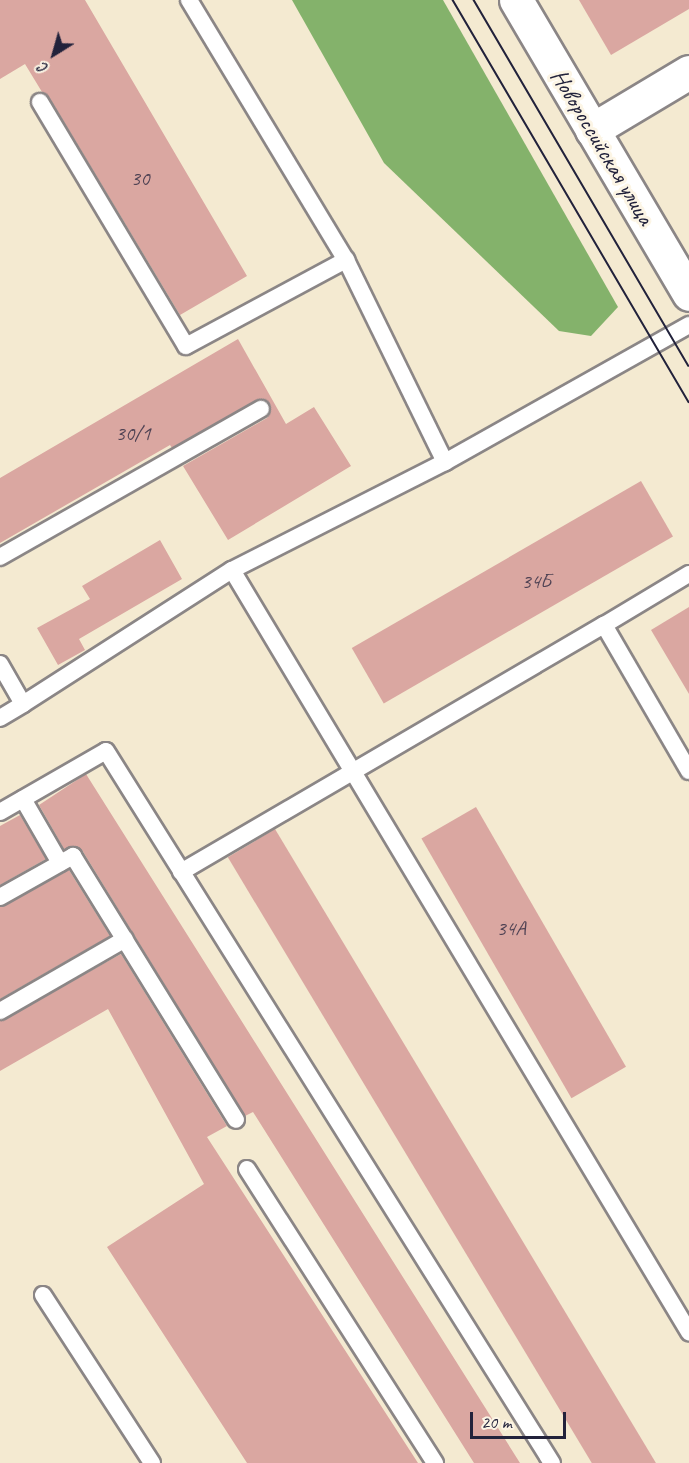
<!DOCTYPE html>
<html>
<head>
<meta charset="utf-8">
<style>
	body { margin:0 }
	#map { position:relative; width:689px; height:1463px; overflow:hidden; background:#f4ead1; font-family:Caveat,sans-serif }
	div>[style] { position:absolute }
	.forest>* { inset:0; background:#84b26b }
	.building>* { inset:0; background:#daa7a1; transform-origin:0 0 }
	.roads { filter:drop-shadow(2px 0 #8b8686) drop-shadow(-2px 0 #8b8686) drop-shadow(0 2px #8b8686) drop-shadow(0 -2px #8b8686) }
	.lane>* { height:16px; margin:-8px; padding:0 8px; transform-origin:8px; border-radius:8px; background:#fff }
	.street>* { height:33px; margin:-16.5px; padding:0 16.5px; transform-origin:16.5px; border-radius:16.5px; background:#fff }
	.secondary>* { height:33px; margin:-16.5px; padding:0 16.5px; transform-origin:16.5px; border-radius:16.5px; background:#fff }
	.tram>* { height:1.5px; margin:-0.75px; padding:0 0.75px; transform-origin:0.75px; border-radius:0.75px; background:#22223b }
	span { translate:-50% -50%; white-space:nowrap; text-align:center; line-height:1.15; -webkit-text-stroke:6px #fcf5e5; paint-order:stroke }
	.number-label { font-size:21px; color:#504354 }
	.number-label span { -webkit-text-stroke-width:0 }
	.street-label { font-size:24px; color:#22223b }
	.north { position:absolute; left:24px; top:24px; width:60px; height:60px; -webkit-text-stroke:4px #fcf5e5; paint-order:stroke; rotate:217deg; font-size:16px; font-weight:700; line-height:24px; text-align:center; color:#22223b }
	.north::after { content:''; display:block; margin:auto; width:21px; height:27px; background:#22223b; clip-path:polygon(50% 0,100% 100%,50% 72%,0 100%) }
	.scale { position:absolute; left:470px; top:1412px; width:96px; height:27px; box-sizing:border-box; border:3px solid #22223b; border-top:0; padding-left:8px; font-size:18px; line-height:21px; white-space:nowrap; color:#22223b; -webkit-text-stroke:4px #fcf5e5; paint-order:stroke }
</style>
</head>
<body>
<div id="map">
	<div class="forest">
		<div style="clip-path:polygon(292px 0,443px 0,618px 307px,591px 336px,559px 331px,384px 163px)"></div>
	</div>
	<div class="building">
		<div style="clip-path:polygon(0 0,85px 0,247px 276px,180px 315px,49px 97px,42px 92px,25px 64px,0 79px)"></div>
		<div style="clip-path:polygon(579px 0,689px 0,689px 9px,611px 55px)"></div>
		<div style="clip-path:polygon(238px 339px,286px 424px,314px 407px,351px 466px,228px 540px,183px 466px,267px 418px,271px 410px,270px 404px,261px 399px,172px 448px,170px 445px,0 543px,0 478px)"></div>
		<div style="left:641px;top:481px;width:64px;height:334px;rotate:60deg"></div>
		<div style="clip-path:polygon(160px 540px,182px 579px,79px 639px,85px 650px,58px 665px,37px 628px,90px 599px,82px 586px)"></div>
		<div style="clip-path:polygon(689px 607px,689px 694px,651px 630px)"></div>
		<div style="clip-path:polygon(86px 774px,520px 1463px,474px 1463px,253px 1112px,245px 1116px,82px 850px,74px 846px,64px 849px,39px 805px)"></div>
		<div style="left:476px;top:807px;width:300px;height:63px;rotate:60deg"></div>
		<div style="clip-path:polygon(20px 815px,46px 859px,0 885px,0 826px)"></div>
		<div style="left:275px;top:829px;width:741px;height:55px;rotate:59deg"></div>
		<div style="clip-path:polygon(69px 870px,110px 936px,0 999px,0 907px)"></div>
		<div style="clip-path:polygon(121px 954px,227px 1126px,207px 1137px,418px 1463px,247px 1463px,107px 1247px,204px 1184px,108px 1009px,0 1071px,0 1021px)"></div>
	</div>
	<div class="roads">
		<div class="lane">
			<div style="left:189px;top:0;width:304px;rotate:58.9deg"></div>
			<div style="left:346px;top:260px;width:225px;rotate:63.9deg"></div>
			<div style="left:40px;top:102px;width:284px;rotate:59.1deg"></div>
			<div style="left:186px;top:346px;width:182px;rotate:-28.3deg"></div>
			<div style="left:0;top:557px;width:300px;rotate:-29.6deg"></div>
			<div style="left:232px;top:570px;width:889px;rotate:59.05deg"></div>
			<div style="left:604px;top:625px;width:99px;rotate:-31deg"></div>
			<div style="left:0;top:664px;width:46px;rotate:60.1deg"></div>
			<div style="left:23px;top:704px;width:248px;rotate:-32.7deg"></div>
			<div style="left:232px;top:570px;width:239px;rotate:-26.9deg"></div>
			<div style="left:445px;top:462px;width:280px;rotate:-29.3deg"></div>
			<div style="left:0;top:718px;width:27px;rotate:-31deg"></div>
			<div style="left:23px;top:799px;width:74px;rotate:60deg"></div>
			<div style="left:0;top:812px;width:122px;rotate:-29.9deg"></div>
			<div style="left:106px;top:751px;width:840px;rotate:57.94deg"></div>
			<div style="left:181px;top:872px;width:490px;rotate:-30.3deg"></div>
			<div style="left:604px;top:625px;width:169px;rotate:59.8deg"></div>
			<div style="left:0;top:897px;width:84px;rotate:-29.3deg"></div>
			<div style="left:73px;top:856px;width:310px;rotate:58.3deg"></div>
			<div style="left:0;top:1011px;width:144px;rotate:-29.9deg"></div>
			<div style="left:247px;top:1169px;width:349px;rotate:57.4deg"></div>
			<div style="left:43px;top:1295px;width:200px;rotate:57deg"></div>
		</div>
		<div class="street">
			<div style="left:592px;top:130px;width:113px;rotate:-30.9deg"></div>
		</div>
		<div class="secondary">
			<div style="left:516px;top:0;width:341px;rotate:59.5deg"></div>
		</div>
	</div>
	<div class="tram">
		<div style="left:453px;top:0;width:466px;rotate:59.6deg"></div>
		<div style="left:474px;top:0;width:424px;rotate:59.6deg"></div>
	</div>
	<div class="number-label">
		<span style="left:140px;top:178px">30</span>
		<span style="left:133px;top:433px">30/1</span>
		<span style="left:536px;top:581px">34Б</span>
		<span style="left:511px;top:928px">34А</span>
	</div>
	<div class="street-label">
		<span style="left:602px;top:147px;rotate:59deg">Новороссийская улица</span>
	</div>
	<div class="north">С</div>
	<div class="scale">20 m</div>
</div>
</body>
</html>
